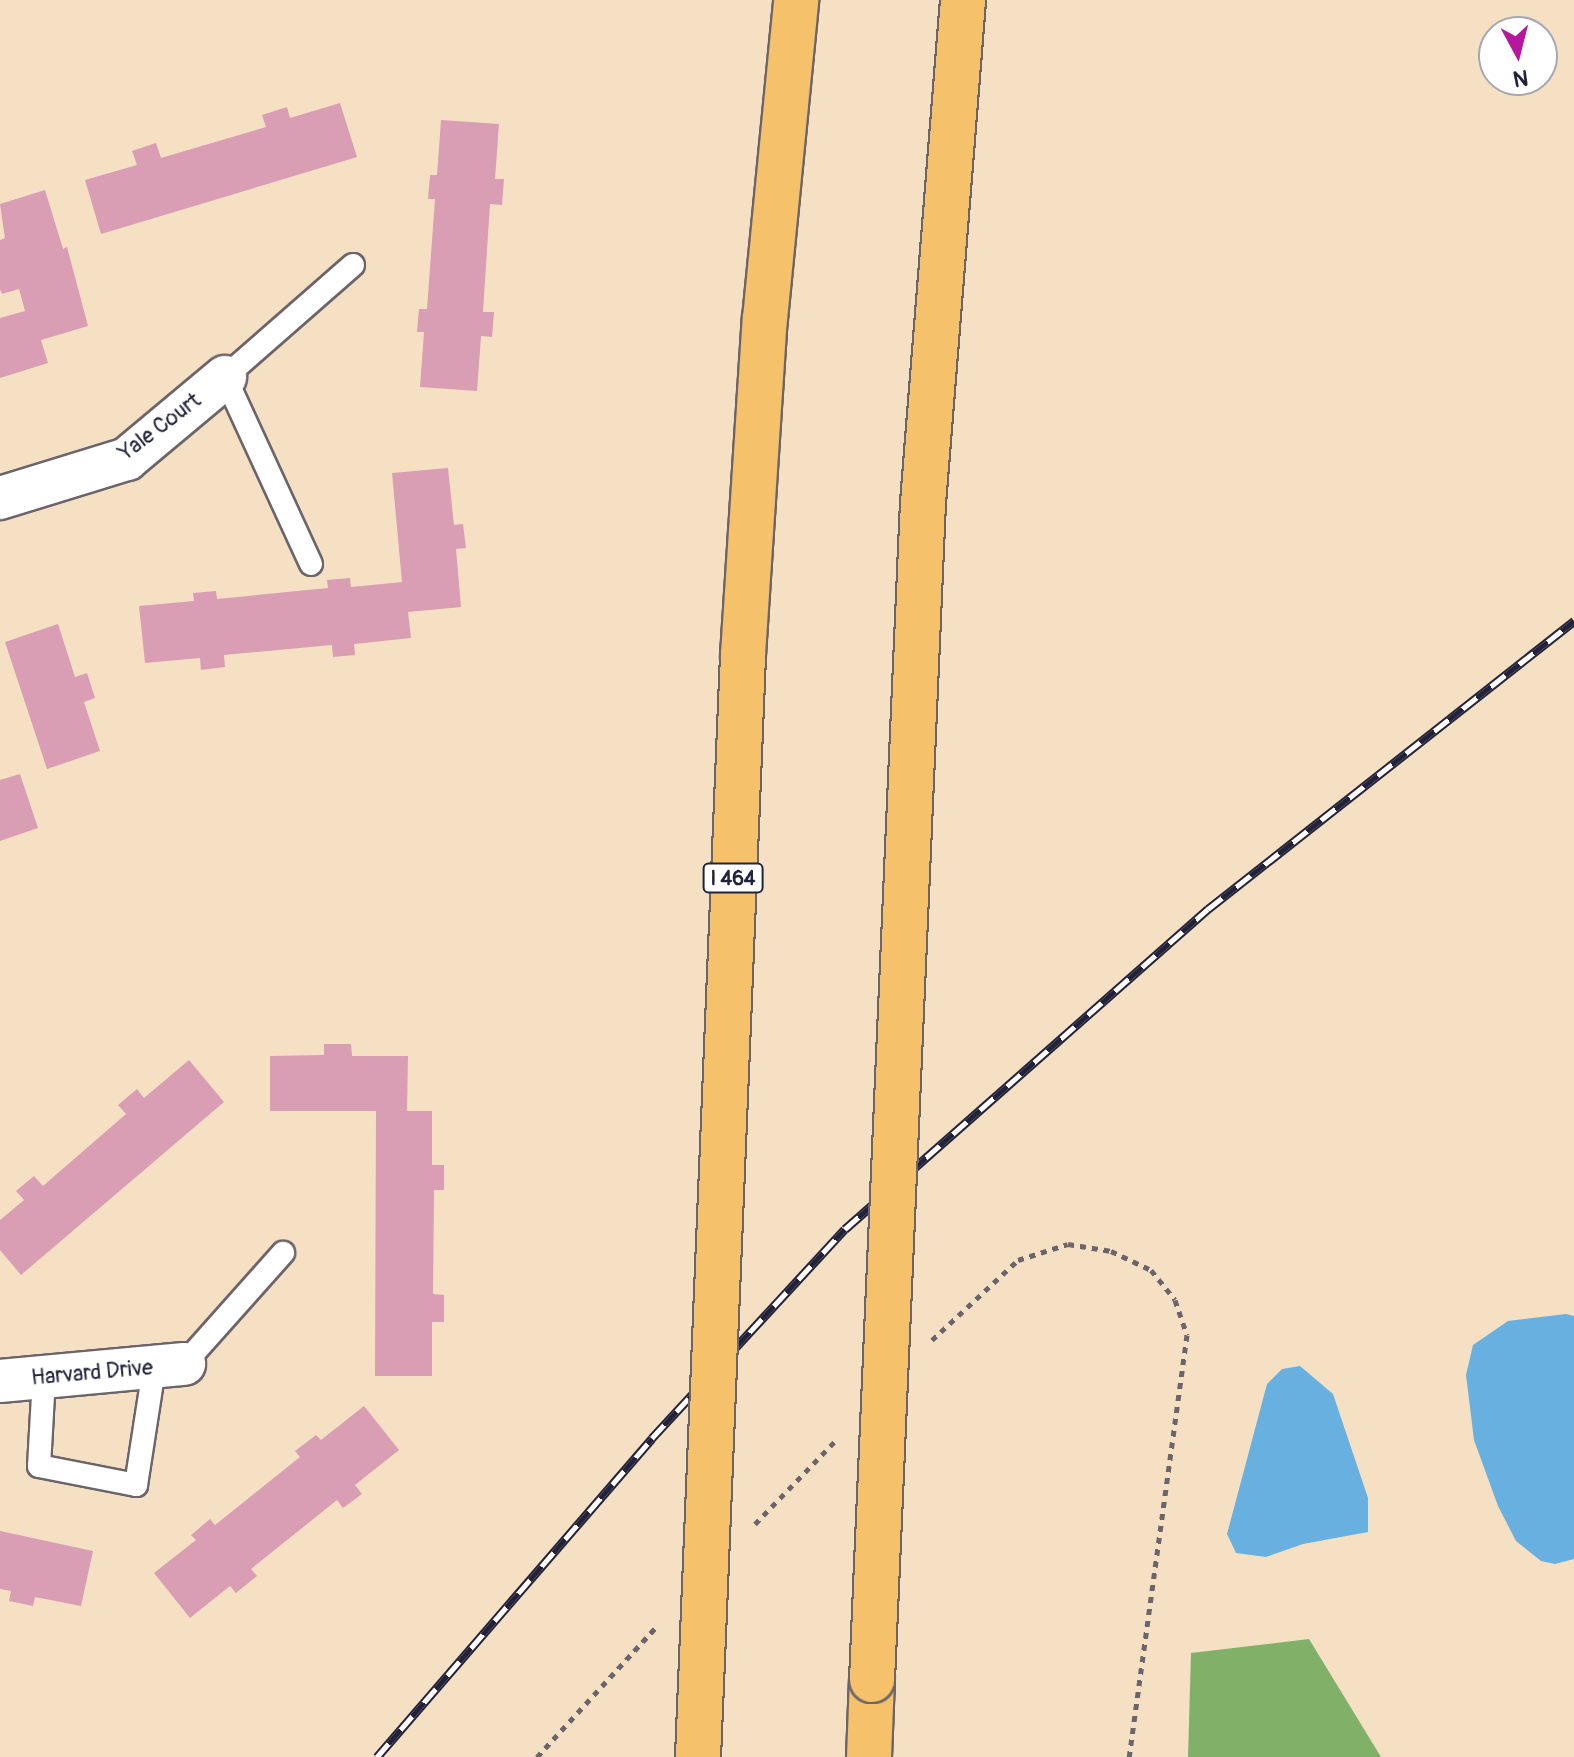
<!DOCTYPE html>
<html>
<head>
<meta charset="utf-8">
<style>
	body { margin:0 }
	#map { position:relative; width:1574px; height:1757px; overflow:hidden; background:#f5e0c4; font-family:Pangolin,sans-serif }
	div>[style] { position:absolute }
	.forest>* { inset:0; background:#81b068 }
	.water>* { inset:0; background:#68b0df }
	.building>* { inset:0; background:#d99db4 }
	.path>* { height:5px; margin-top:-2.5px; transform-origin:0; background:repeating-linear-gradient(90deg,#6c646b 0 6px,transparent 0 12px) }
	.roads { filter:drop-shadow(2px 0 #6c646b) drop-shadow(-2px 0 #6c646b) drop-shadow(0 2px #6c646b) drop-shadow(0 -2px #6c646b) }
	.lane>* { height:22px; margin:-11px; padding:0 11px; transform-origin:11px; border-radius:11px; background:#fff }
	.street>* { height:42px; margin:-21px; padding:0 21px; transform-origin:21px; border-radius:21px; background:#fff }
	.highway>* { height:44px; margin:-22px; padding:0 22px; transform-origin:22px; border-radius:22px; background:#f5c16b }
	.rail>* { height:9px; margin-top:-4.5px; transform-origin:0; background:repeating-linear-gradient(90deg,#fff 0 18px,#22223b 0 36px); box-sizing:border-box; border-block:2px solid #22223b }
	.bridges { filter:drop-shadow(2px 0 #6c646b) drop-shadow(-2px 0 #6c646b) drop-shadow(0 2px #6c646b) drop-shadow(0 -2px #6c646b) }
	.highway-bridge>* { height:44px; margin:-22px; padding:0 22px; transform-origin:22px; border-radius:22px; background:#f5c16b }
	span { translate:-50% -50%; white-space:nowrap; text-align:center; line-height:1.15; -webkit-text-stroke:7px #fff; paint-order:stroke }
	.shield-label span { padding:2px 6px; background:#fff; border:2px solid; border-radius:6px; -webkit-text-stroke-width:0 }
	.shield-label { font-size:20px; color:#22223b; font-weight:700 }
	.street-label { font-size:22px; color:#22223b }
	.north { position:absolute; left:1478px; top:16px; width:80px; height:80px; box-sizing:border-box; background:#fff; border:2px solid #a7a7b1; border-radius:50%; rotate:173deg; font-size:22px; font-weight:700; line-height:32px; text-align:center; color:#22223b }
	.north::after { content:''; display:block; margin:auto; width:28px; height:36px; background:#b5179e; clip-path:polygon(50% 0,100% 100%,50% 72%,0 100%) }
</style>
</head>
<body>
<div id="map">
	<div class="forest">
		<div style="clip-path:polygon(1309px 1639px,1381px 1757px,1188px 1757px,1191px 1653px)"></div>
	</div>
	<div class="water">
		<div style="clip-path:polygon(1566px 1314px,1574px 1316px,1574px 1559px,1555px 1564px,1541px 1561px,1516px 1541px,1498px 1506px,1474px 1440px,1466px 1375px,1473px 1345px,1508px 1321px)"></div>
		<div style="clip-path:polygon(1300px 1366px,1333px 1394px,1368px 1498px,1368px 1532px,1303px 1544px,1266px 1557px,1236px 1553px,1227px 1534px,1267px 1384px,1282px 1369px)"></div>
	</div>
	<div class="building">
		<div style="clip-path:polygon(340px 103px,357px 157px,101px 234px,85px 180px,137px 165px,132px 151px,156px 143px,161px 158px,266px 127px,262px 115px,287px 107px,290px 118px)"></div>
		<div style="clip-path:polygon(441px 120px,499px 124px,495px 179px,504px 179px,502px 205px,490px 204px,483px 312px,494px 312px,492px 337px,481px 336px,477px 391px,420px 387px,424px 332px,417px 332px,419px 309px,427px 309px,435px 199px,428px 199px,430px 175px,437px 175px)"></div>
		<div style="clip-path:polygon(45px 190px,63px 249px,67px 247px,88px 326px,41px 340px,48px 363px,0 378px,0 318px,25px 311px,19px 289px,2px 294px,0 289px,0 240px,5px 238px,0 204px)"></div>
		<div style="clip-path:polygon(448px 468px,454px 525px,463px 524px,466px 548px,456px 549px,461px 607px,408px 612px,411px 638px,354px 644px,355px 655px,333px 657px,332px 645px,224px 655px,225px 667px,201px 670px,200px 658px,145px 663px,139px 606px,194px 601px,193px 593px,216px 591px,217px 599px,328px 588px,327px 580px,350px 578px,351px 587px,402px 582px,392px 473px)"></div>
		<div style="clip-path:polygon(58px 624px,75px 677px,87px 673px,95px 698px,84px 702px,100px 751px,47px 769px,5px 642px)"></div>
		<div style="clip-path:polygon(20px 774px,38px 828px,0 841px,0 780px)"></div>
		<div style="clip-path:polygon(324px 1044px,351px 1044px,352px 1056px,408px 1056px,407px 1111px,432px 1111px,432px 1165px,444px 1165px,444px 1190px,434px 1190px,433px 1294px,444px 1295px,444px 1322px,432px 1322px,432px 1376px,375px 1376px,376px 1111px,270px 1111px,270px 1056px,324px 1055px)"></div>
		<div style="clip-path:polygon(189px 1060px,224px 1102px,21px 1275px,0 1250px,0 1220px,24px 1200px,16px 1191px,34px 1176px,43px 1186px,126px 1114px,118px 1105px,137px 1089px,144px 1098px)"></div>
		<div style="clip-path:polygon(364px 1406px,399px 1450px,355px 1485px,362px 1494px,343px 1508px,337px 1500px,251px 1569px,257px 1576px,236px 1593px,230px 1586px,190px 1618px,154px 1573px,196px 1540px,191px 1535px,210px 1519px,215px 1525px,300px 1457px,295px 1451px,316px 1435px,321px 1440px)"></div>
		<div style="clip-path:polygon(0 1531px,93px 1551px,81px 1606px,35px 1597px,33px 1606px,9px 1601px,11px 1591px,0 1589px)"></div>
	</div>
	<div class="path">
		<div style="left:932px;top:1340px;width:117px;rotate:-42.9deg"></div>
		<div style="left:1018px;top:1260px;width:52px;rotate:-17.7deg"></div>
		<div style="left:1068px;top:1244px;width:44px;rotate:9.2deg"></div>
		<div style="left:1111px;top:1251px;width:44px;rotate:25.4deg"></div>
		<div style="left:1151px;top:1270px;width:38px;rotate:51deg"></div>
		<div style="left:1175px;top:1300px;width:37px;rotate:71deg"></div>
		<div style="left:1187px;top:1335px;width:426px;rotate:97.8deg"></div>
		<div style="left:755px;top:1524px;width:118px;rotate:-46deg"></div>
		<div style="left:537px;top:1757px;width:176px;rotate:-47.5deg"></div>
	</div>
	<div class="roads">
		<div class="lane">
			<div style="left:311px;top:564px;width:206px;rotate:-114.7deg"></div>
			<div style="left:225px;top:377px;width:170px;rotate:-41.2deg"></div>
			<div style="left:184px;top:1364px;width:149px;rotate:-48.3deg"></div>
			<div style="left:44px;top:1377px;width:89px;rotate:93.2deg"></div>
			<div style="left:39px;top:1466px;width:99px;rotate:11.1deg"></div>
			<div style="left:136px;top:1485px;width:117px;rotate:-81.2deg"></div>
		</div>
		<div class="street">
			<div style="left:0;top:498px;width:133px;rotate:-17.1deg"></div>
			<div style="left:127px;top:459px;width:128px;rotate:-39.9deg"></div>
			<div style="left:0;top:1381px;width:185px;rotate:-5.3deg"></div>
		</div>
		<div class="highway">
			<div style="left:869px;top:1757px;width:77px;rotate:-87.8deg"></div>
		</div>
	</div>
	<div class="rail">
		<div style="left:377px;top:1757px;width:421px;rotate:-49.2deg"></div>
		<div style="left:652px;top:1438px;width:284px;rotate:-47.3deg"></div>
		<div style="left:845px;top:1229px;width:484px;rotate:-41.4deg"></div>
		<div style="left:1208px;top:909px;width:466px;rotate:-38.2deg"></div>
	</div>
	<div class="bridges">
		<div class="highway-bridge">
			<div style="left:872px;top:1680px;width:1178px;rotate:-87.52deg"></div>
			<div style="left:923px;top:503px;width:505px;rotate:-85.45deg"></div>
			<div style="left:698px;top:1757px;width:1103px;rotate:-87.66deg"></div>
			<div style="left:743px;top:655px;width:337px;rotate:-86.3deg"></div>
			<div style="left:765px;top:319px;width:321px;rotate:-84.4deg"></div>
		</div>
	</div>
	<div class="shield-label">
		<span style="left:733px;top:878px">I 464</span>
	</div>
	<div class="street-label">
		<span style="left:160px;top:427px;rotate:-37deg">Yale Court</span>
		<span style="left:92px;top:1373px;rotate:-5deg">Harvard Drive</span>
	</div>
	<div class="north">N</div>
</div>
</body>
</html>
